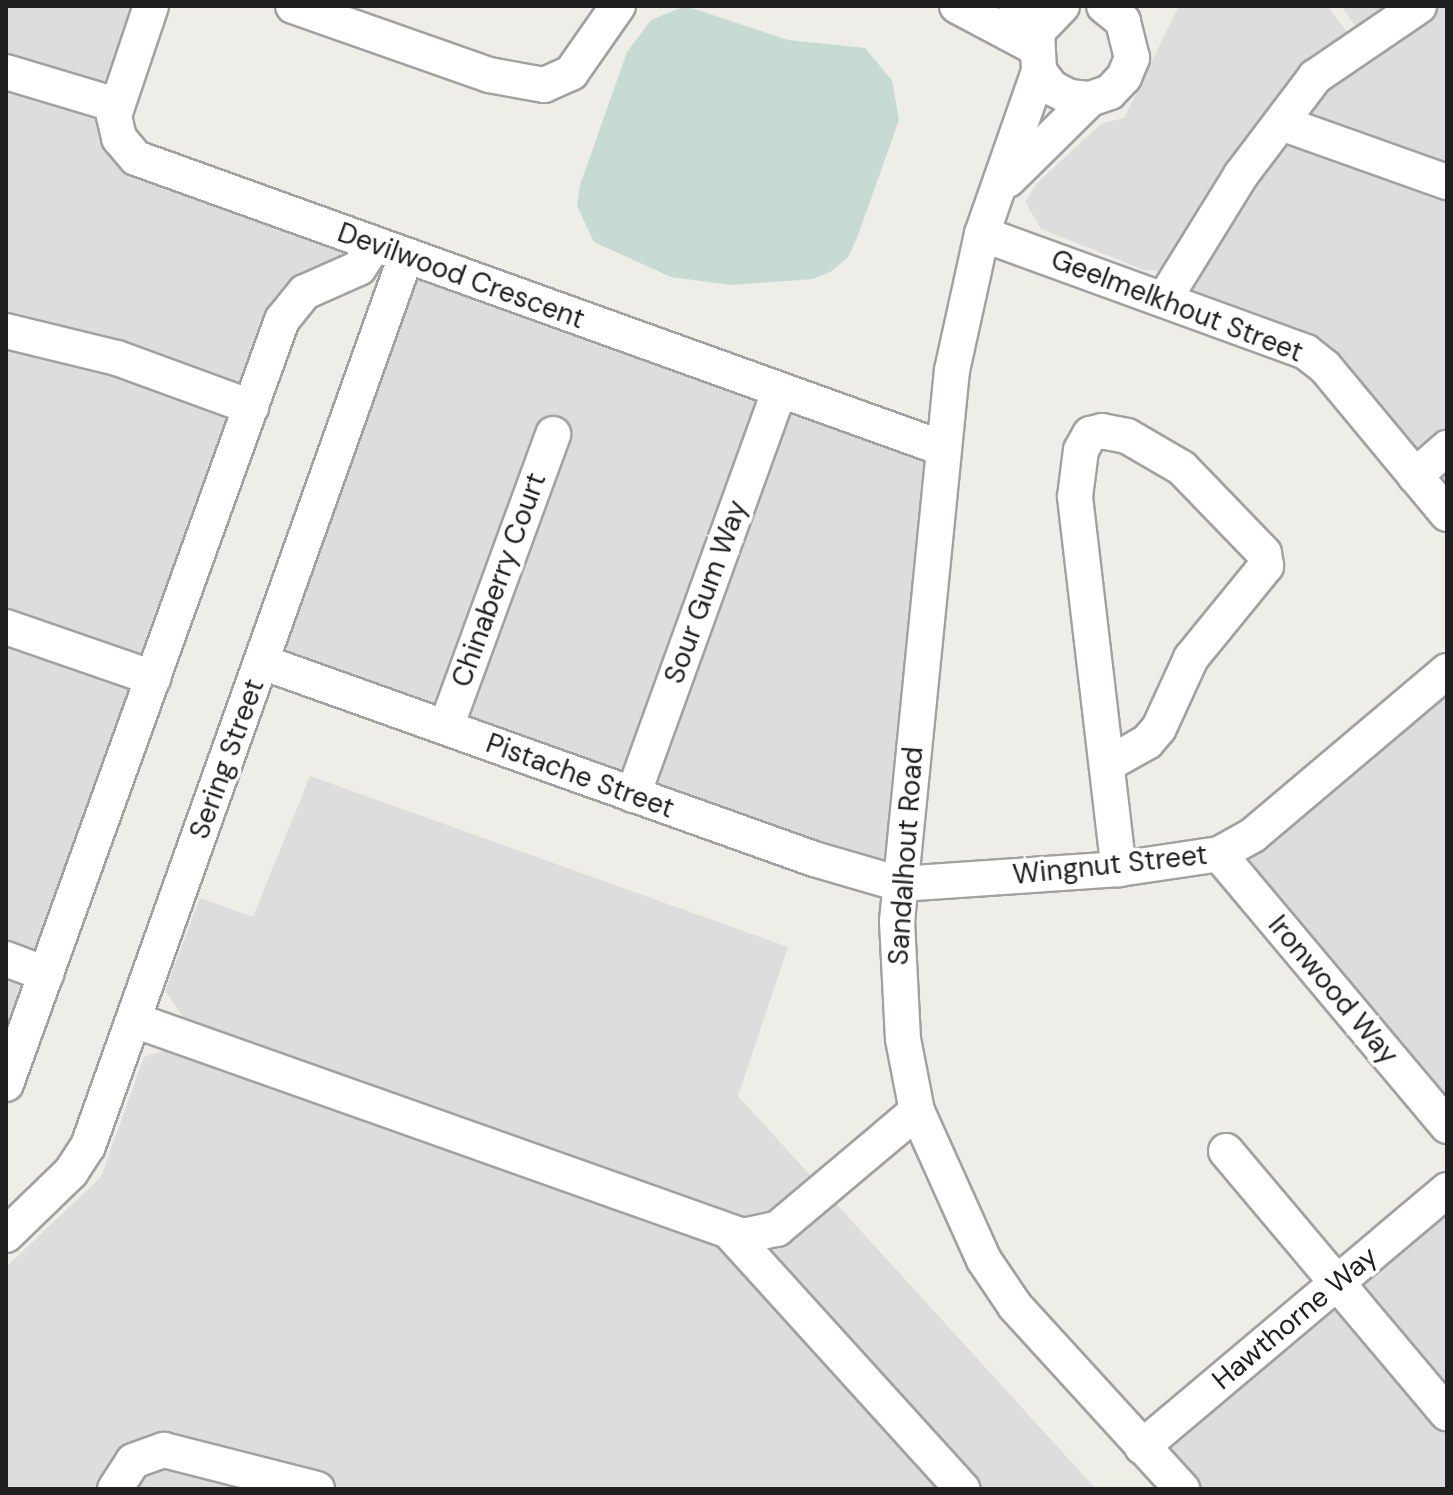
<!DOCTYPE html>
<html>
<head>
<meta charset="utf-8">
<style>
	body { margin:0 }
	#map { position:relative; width:1453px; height:1495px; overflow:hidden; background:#efede7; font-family:"DM Sans",sans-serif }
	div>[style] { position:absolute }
	.residential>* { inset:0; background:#ddd }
	.wetland>* { inset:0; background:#c6dbd3 }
	.roads { filter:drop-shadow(2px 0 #a1a1a1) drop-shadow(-2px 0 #a1a1a1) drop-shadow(0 2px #a1a1a1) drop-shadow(0 -2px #a1a1a1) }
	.minor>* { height:34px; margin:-17px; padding:0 17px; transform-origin:17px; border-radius:17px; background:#fff }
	span { translate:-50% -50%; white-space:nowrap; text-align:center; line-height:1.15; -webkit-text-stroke:7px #fff; paint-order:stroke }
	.street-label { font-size:28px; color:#202020 }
	.frame { position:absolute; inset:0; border:8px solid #202020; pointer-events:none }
</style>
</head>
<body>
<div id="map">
	<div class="residential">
		<div style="clip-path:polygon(6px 6px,148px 6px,117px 139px,371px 246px,311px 286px,6px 1079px)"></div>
		<div style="clip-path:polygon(1179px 6px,1327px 6px,1352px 38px,1303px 74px,1161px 271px,1144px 270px,1041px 229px,1025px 202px,1036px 184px,1102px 123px,1124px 118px)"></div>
		<div style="clip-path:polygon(1341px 6px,1447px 6px,1447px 516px,1324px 368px,1162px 299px,1365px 40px)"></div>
		<div style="clip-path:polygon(407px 258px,942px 449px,899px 882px,263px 662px)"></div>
		<div style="clip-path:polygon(1447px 669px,1447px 1127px,1218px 853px)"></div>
		<div style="clip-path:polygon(310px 776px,788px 947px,738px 1096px,1096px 1489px,6px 1489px,6px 1267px,101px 1177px,144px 1057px,170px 1049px,182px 1015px,165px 991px,200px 898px,253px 917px)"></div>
		<div style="clip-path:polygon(1447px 1188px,1447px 1489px,1180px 1489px,1140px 1447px)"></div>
	</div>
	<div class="wetland">
		<div style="clip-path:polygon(685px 6px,788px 40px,865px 48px,892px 80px,899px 120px,857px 238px,848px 257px,832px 271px,813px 279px,731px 285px,671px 277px,594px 242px,577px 206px,580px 185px,627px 52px,651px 20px)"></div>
	</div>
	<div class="roads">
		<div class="minor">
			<div style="left:151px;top:6px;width:116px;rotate:108.6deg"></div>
			<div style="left:114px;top:116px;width:23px;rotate:77deg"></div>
			<div style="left:119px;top:138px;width:26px;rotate:50deg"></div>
			<div style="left:136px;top:158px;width:857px;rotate:19.79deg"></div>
			<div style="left:293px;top:6px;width:208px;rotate:19.4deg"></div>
			<div style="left:489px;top:75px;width:56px;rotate:10.3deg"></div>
			<div style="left:544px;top:85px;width:30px;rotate:-24deg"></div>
			<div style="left:571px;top:73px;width:82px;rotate:-55deg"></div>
			<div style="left:957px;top:6px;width:87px;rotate:28deg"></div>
			<div style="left:1016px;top:6px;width:41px;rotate:2.8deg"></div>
			<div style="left:1062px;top:6px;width:36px;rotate:134deg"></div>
			<div style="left:1037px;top:32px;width:39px;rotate:87deg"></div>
			<div style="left:1039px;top:71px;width:21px;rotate:53deg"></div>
			<div style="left:1052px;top:88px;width:20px;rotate:27deg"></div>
			<div style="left:1070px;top:97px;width:20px;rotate:6deg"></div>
			<div style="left:1090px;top:99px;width:21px;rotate:-19deg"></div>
			<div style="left:1110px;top:92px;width:21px;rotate:-47deg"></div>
			<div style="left:1124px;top:77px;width:21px;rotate:-67deg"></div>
			<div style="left:1132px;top:58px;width:38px;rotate:-104deg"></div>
			<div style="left:1123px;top:21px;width:24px;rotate:-142deg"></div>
			<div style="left:1039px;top:71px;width:173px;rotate:109.3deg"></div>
			<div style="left:982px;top:234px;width:139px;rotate:102.4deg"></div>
			<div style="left:952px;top:370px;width:554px;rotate:95.7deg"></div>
			<div style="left:897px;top:921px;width:118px;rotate:87.1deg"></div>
			<div style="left:903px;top:1039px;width:73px;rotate:79deg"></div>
			<div style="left:917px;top:1111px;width:163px;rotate:65.8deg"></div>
			<div style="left:984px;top:1260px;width:55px;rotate:56deg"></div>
			<div style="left:1015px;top:1306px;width:248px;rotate:47.6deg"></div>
			<div style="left:6px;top:72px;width:115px;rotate:16.7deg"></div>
			<div style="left:1281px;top:123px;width:176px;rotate:19.6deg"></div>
			<div style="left:1008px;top:180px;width:115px;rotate:-44.6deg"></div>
			<div style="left:982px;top:234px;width:345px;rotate:20deg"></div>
			<div style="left:1306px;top:352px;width:24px;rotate:38deg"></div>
			<div style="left:1325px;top:367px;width:191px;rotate:50.3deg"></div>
			<div style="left:1165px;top:298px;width:145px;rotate:-58.3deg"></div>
			<div style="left:1241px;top:175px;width:123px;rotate:-52.9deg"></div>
			<div style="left:1315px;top:77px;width:126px;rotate:-34.3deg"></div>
			<div style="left:6px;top:331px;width:114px;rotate:13.7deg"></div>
			<div style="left:117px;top:358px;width:143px;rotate:20.1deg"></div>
			<div style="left:1415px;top:476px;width:43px;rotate:-41.2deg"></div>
			<div style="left:6px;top:627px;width:156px;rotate:19.1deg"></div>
			<div style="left:262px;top:662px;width:586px;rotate:19.64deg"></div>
			<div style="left:814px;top:859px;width:90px;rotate:16.2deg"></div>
			<div style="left:900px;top:884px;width:220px;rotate:-3.9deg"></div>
			<div style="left:1119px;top:869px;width:101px;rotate:-8.5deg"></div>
			<div style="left:1219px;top:854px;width:39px;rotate:-29deg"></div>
			<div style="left:1253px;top:835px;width:254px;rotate:-40.2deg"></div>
			<div style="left:446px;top:727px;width:312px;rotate:-69.9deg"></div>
			<div style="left:1108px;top:764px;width:45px;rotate:-29.4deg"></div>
			<div style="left:1147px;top:742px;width:18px;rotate:-49deg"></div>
			<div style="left:1159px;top:728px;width:77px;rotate:-65.4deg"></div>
			<div style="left:1191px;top:658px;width:119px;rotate:-50.8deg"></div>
			<div style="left:1266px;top:566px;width:13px;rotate:-99deg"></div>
			<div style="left:1264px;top:553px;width:118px;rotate:-134deg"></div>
			<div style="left:1182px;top:468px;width:64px;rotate:-149.8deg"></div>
			<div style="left:1127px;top:436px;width:25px;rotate:-169deg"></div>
			<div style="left:1102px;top:431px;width:12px;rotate:166deg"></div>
			<div style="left:1090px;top:434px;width:18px;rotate:119deg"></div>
			<div style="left:1081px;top:450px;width:47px;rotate:97.3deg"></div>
			<div style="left:1075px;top:497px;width:375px;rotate:83.3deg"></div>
			<div style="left:633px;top:795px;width:431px;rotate:-70.1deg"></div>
			<div style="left:1219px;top:854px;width:355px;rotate:50deg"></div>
			<div style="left:6px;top:959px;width:43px;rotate:20.6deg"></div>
			<div style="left:134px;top:1020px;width:646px;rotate:19.53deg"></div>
			<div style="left:743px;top:1236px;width:35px;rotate:-12deg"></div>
			<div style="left:777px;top:1229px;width:183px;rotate:-40.1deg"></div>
			<div style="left:6px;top:1084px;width:812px;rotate:-70.14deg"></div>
			<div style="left:282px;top:320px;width:36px;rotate:-51deg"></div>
			<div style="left:305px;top:292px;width:59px;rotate:-24deg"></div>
			<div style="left:359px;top:268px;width:27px;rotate:-57deg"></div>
			<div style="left:1226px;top:1151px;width:343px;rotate:49.9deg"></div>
			<div style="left:6px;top:1235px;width:91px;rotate:-44.1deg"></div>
			<div style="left:71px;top:1172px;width:31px;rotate:-57deg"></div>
			<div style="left:88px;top:1146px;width:945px;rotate:-70.34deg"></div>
			<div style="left:732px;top:1235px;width:343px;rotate:47.8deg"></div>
			<div style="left:1142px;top:1447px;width:399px;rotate:-40.1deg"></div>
			<div style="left:115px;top:1489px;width:33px;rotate:-57deg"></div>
			<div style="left:133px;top:1461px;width:33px;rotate:-20deg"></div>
			<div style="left:164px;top:1450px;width:158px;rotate:14.3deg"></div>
		</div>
	</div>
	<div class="street-label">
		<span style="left:461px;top:276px;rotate:20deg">Devilwood Crescent</span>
		<span style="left:1177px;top:306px;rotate:21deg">Geelmelkhout Street</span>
		<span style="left:499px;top:580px;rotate:-70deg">Chinaberry Court</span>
		<span style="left:706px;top:592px;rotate:-70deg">Sour Gum Way</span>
		<span style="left:227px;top:759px;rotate:-70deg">Sering Street</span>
		<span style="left:580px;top:776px;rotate:20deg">Pistache Street</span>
		<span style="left:906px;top:856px;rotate:-86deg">Sandalhout Road</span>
		<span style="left:1110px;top:865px;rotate:-6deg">Wingnut Street</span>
		<span style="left:1333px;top:990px;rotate:50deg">Ironwood Way</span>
		<span style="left:1295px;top:1318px;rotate:-40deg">Hawthorne Way</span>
	</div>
	<div class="frame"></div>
</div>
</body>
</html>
